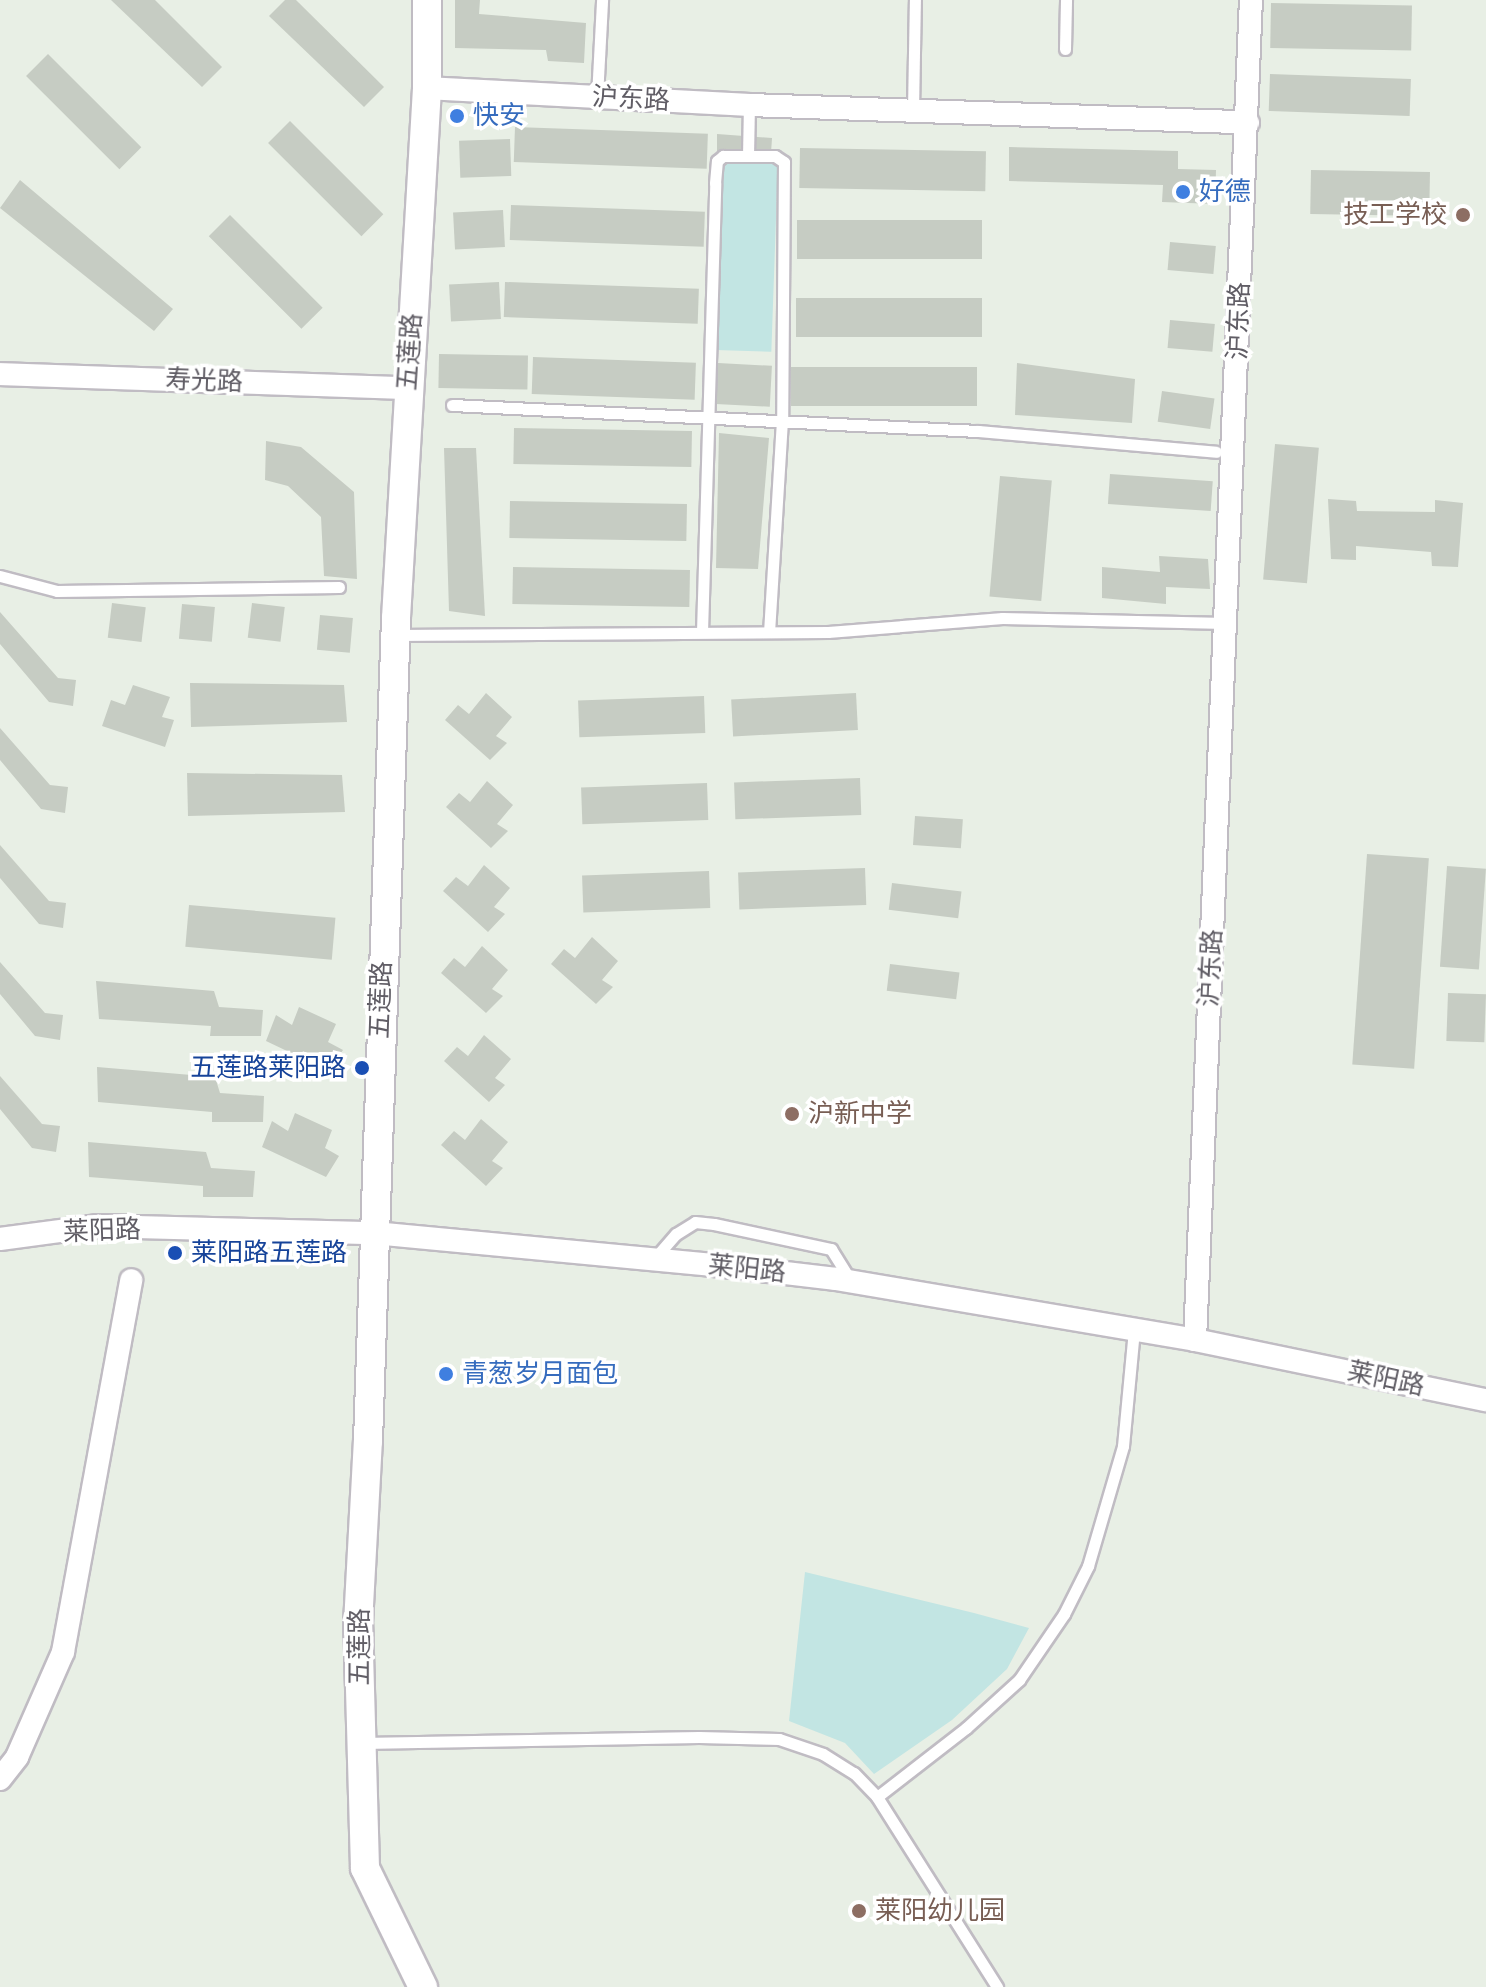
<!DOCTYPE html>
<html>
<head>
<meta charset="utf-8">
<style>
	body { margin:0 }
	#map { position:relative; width:1486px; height:1987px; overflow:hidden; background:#e8efe5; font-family:Arial,"Noto Sans SC",sans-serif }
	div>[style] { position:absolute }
	.green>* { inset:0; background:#c2e5e3; transform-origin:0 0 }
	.building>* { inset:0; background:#c6ccc3; transform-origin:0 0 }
	.roads { filter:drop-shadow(2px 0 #c0bcc3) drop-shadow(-2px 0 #c0bcc3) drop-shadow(0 2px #c0bcc3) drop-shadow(0 -2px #c0bcc3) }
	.service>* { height:11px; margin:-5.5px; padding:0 5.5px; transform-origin:5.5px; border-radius:5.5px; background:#fff }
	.minor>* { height:22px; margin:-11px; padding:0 11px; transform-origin:11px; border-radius:11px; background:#fff }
	.tertiary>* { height:28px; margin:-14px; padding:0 14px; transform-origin:14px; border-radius:14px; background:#fff }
	.dots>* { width:22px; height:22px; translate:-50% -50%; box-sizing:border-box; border:4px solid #fff; border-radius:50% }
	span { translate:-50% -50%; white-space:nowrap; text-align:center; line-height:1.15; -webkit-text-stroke:7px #fff; paint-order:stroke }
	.street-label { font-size:26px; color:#605d65 }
	.shop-label { font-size:26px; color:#366cbe }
	.left { translate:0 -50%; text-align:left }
	.education-label { font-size:26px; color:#785e54 }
	.right { translate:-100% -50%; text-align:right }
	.transit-label { font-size:26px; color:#164399 }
</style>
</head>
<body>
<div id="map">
	<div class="green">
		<div style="left:722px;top:160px;width:56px;height:190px;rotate:2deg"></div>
		<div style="clip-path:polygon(805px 1572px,974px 1613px,1029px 1628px,1007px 1669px,952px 1720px,874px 1774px,845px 1743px,789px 1721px)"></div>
	</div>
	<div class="building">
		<div style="clip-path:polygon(111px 0,155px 0,222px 67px,202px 87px)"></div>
		<div style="clip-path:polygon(285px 0,296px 0,384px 87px,364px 107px,269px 16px)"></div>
		<div style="clip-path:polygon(455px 0,480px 0,479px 14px,586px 23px,584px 63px,548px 61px,546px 50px,455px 48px)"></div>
		<div style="left:1271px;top:3px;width:141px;height:45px;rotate:1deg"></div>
		<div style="left:48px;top:54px;width:132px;height:31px;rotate:45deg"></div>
		<div style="left:1270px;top:74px;width:141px;height:37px;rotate:2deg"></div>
		<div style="left:290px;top:121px;width:132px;height:31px;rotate:45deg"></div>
		<div style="left:515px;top:127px;width:193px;height:35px;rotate:2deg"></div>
		<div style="clip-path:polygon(717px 134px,772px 138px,771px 153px,717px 152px)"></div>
		<div style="left:510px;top:139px;width:37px;height:51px;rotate:88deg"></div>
		<div style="clip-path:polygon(1009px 147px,1178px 151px,1178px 169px,1216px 170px,1215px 204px,1162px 202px,1163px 185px,1009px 181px)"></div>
		<div style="left:800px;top:148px;width:186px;height:40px;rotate:1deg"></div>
		<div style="left:1311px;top:170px;width:119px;height:44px;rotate:1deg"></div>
		<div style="clip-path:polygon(20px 180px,173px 309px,154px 331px,0 208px)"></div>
		<div style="left:511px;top:205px;width:194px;height:35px;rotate:2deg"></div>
		<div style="left:503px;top:210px;width:37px;height:50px;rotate:87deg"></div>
		<div style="left:230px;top:215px;width:131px;height:30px;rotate:45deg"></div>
		<div style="left:797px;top:220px;width:185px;height:39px"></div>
		<div style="left:1170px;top:242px;width:46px;height:28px;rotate:5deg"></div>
		<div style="left:499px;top:282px;width:37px;height:50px;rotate:87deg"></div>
		<div style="left:505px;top:282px;width:194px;height:35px;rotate:2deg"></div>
		<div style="left:796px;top:298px;width:186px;height:39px"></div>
		<div style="left:1170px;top:320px;width:45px;height:28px;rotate:5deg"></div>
		<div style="left:439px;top:354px;width:89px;height:34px;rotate:1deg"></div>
		<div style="left:533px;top:357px;width:163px;height:37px;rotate:2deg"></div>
		<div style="left:718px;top:363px;width:54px;height:41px;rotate:3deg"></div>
		<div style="clip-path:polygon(1017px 363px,1135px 379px,1132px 423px,1015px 415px)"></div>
		<div style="left:791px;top:367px;width:186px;height:39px"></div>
		<div style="left:1162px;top:391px;width:53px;height:31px;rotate:8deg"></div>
		<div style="left:514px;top:428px;width:178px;height:36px;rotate:1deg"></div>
		<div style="clip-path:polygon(719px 433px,769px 438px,758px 569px,716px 568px)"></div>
		<div style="clip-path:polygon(266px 441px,301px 447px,354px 492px,357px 579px,324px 576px,321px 517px,288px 486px,265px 480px)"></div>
		<div style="left:1275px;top:444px;width:44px;height:136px;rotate:5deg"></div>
		<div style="clip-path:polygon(444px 448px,476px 448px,485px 616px,449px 611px)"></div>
		<div style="left:1110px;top:474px;width:103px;height:30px;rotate:4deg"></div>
		<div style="left:1000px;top:476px;width:52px;height:121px;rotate:5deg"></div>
		<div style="clip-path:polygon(1328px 499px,1356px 501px,1357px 511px,1435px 512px,1435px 500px,1463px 503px,1458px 567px,1432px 566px,1431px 552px,1356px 546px,1356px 560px,1331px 559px)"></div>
		<div style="left:510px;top:501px;width:177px;height:37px;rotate:1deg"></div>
		<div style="clip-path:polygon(1159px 556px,1208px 559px,1210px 589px,1166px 587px,1166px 604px,1102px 598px,1102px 567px,1160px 572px)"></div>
		<div style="left:513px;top:567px;width:177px;height:37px;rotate:1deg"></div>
		<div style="left:112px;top:603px;width:34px;height:35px;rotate:7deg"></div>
		<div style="left:252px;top:603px;width:33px;height:35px;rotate:7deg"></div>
		<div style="left:182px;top:604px;width:33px;height:35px;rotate:5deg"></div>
		<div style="clip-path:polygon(0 612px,58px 678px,76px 680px,73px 706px,49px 702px,0 644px)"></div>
		<div style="left:320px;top:615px;width:33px;height:35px;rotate:5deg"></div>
		<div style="clip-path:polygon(190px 683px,344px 685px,347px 722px,191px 727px)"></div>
		<div style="clip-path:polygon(133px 685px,170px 697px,162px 717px,174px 720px,165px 747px,102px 726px,111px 700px,125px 705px)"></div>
		<div style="clip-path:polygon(486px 693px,512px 717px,496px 736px,507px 743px,490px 760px,445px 720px,458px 705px,469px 714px)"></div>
		<div style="left:856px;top:693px;width:37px;height:125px;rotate:87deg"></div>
		<div style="left:704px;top:696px;width:37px;height:126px;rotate:88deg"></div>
		<div style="clip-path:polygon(0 728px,50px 785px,68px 787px,65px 813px,41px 809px,0 760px)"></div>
		<div style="clip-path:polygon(187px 773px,342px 775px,345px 812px,188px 816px)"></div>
		<div style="left:860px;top:778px;width:37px;height:126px;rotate:88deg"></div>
		<div style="clip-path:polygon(487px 781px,513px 805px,497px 824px,508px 831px,491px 848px,446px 807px,459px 793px,470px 802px)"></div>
		<div style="left:707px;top:783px;width:37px;height:126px;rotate:88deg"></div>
		<div style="left:915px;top:816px;width:48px;height:29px;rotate:4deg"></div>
		<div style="clip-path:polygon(0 845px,49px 901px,66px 903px,63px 928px,39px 924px,0 878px)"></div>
		<div style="left:1367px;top:854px;width:62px;height:211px;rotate:4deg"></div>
		<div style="clip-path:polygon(484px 865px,510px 888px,494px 907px,505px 914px,488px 932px,443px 891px,456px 877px,468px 886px)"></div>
		<div style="left:1447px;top:866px;width:39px;height:101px;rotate:4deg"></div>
		<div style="left:865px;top:868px;width:37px;height:127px;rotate:88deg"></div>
		<div style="left:709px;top:871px;width:37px;height:127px;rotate:88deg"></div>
		<div style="left:892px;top:883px;width:70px;height:27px;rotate:7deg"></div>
		<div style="left:189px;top:905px;width:147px;height:42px;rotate:5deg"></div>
		<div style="clip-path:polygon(592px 937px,618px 961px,602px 980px,613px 987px,596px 1004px,551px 964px,564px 949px,575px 958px)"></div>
		<div style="clip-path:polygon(482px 946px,508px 970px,492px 989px,503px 996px,486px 1013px,441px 973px,454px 958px,465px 967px)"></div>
		<div style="clip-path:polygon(0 962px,45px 1013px,63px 1015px,60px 1040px,35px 1036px,0 994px)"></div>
		<div style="left:890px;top:964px;width:70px;height:27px;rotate:7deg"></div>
		<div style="clip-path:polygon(96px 981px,214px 991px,219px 1007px,263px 1010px,261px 1036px,210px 1036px,211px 1026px,99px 1019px)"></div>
		<div style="left:1448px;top:993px;width:38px;height:48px;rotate:2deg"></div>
		<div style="clip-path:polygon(299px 1007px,336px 1024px,328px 1042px,343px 1050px,329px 1071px,266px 1041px,276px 1015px,292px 1025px)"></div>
		<div style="clip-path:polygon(484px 1035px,511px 1059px,495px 1078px,505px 1085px,489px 1102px,444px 1061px,457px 1047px,468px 1056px)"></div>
		<div style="clip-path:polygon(97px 1067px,215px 1077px,220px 1093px,264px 1096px,263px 1122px,212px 1122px,212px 1112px,98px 1102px)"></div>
		<div style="clip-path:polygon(0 1076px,42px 1124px,60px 1126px,56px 1152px,32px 1148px,0 1109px)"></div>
		<div style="clip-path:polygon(295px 1113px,332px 1130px,325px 1148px,339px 1156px,326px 1177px,262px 1147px,272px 1121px,288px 1131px)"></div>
		<div style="clip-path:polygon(481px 1119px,508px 1142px,492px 1161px,503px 1168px,486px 1186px,441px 1145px,454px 1131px,465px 1140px)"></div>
		<div style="clip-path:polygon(88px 1142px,206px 1152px,211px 1168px,255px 1171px,253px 1197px,203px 1197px,203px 1186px,89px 1177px)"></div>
	</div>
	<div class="roads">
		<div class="service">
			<div style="left:1065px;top:49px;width:49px;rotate:-88.8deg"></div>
			<div style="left:597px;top:97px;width:97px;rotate:-87deg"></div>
			<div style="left:913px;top:110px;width:110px;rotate:-89deg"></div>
			<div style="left:748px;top:156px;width:51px;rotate:-88.9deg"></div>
			<div style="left:452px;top:405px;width:527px;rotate:2.83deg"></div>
			<div style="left:978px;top:431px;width:239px;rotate:5deg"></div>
			<div style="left:0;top:576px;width:59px;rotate:14.7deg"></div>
			<div style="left:57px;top:591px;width:282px;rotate:-0.8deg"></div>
			<div style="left:702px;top:632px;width:449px;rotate:-88.3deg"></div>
			<div style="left:715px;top:183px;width:22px;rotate:-85deg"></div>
			<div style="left:717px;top:161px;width:8px;rotate:-40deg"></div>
			<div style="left:723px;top:156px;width:52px"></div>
			<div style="left:775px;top:156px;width:11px;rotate:34deg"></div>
			<div style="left:784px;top:162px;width:258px;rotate:90.4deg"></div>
			<div style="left:782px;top:420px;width:212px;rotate:93.5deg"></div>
			<div style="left:395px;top:635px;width:433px;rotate:-0.4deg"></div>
			<div style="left:828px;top:632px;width:175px;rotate:-4.6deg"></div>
			<div style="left:1002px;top:618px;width:224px;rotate:1.3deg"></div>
			<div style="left:654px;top:1259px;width:33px;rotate:-49deg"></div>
			<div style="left:676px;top:1234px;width:22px;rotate:-32deg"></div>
			<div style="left:695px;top:1222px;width:19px;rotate:6deg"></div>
			<div style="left:714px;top:1224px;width:120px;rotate:12.1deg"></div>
			<div style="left:831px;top:1249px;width:39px;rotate:58deg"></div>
			<div style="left:362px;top:1743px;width:337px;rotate:-1deg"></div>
			<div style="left:699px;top:1737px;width:80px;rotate:1.4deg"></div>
			<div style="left:779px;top:1739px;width:46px;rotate:18.8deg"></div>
			<div style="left:823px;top:1754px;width:36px;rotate:32deg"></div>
			<div style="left:854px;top:1773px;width:33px;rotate:46deg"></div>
			<div style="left:877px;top:1797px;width:225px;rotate:57.7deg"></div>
			<div style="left:877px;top:1797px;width:113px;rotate:-37.8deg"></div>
			<div style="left:966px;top:1728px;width:72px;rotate:-42.2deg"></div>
			<div style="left:1019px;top:1680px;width:80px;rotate:-55.7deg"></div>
			<div style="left:1064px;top:1614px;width:54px;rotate:-63.4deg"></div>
			<div style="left:1088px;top:1566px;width:125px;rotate:-73.7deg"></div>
			<div style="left:1123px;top:1446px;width:117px;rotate:-84.6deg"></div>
		</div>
		<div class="minor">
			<div style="left:427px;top:88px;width:322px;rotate:3deg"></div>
			<div style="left:749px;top:105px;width:499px;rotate:2deg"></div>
			<div style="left:0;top:374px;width:408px;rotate:2deg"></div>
			<div style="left:0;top:1239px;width:99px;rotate:-7.6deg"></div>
			<div style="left:98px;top:1226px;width:276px;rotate:1.5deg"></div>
			<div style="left:374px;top:1233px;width:354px;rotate:5.4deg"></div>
			<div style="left:726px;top:1266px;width:111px;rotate:6.7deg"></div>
			<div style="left:836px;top:1279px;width:364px;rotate:9.6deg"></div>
			<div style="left:1195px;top:1340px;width:297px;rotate:11.7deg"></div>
			<div style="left:1195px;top:1340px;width:1341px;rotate:-87.61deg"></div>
			<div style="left:0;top:1779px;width:28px;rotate:-52deg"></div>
			<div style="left:17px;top:1757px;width:115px;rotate:-66.3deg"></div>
			<div style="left:63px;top:1652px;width:378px;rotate:-79.6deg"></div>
		</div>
		<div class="tertiary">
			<div style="left:423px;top:1987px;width:132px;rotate:-116deg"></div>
			<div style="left:365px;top:1868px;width:244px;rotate:-91.6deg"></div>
			<div style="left:358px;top:1624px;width:183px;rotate:-86.9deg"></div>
			<div style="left:368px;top:1441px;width:823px;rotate:-88.05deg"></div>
			<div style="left:396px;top:618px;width:531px;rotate:-86.65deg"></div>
			<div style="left:427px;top:88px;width:88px;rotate:-90deg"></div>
		</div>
	</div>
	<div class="dots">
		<div style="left:457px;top:116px;background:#3f7fe0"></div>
		<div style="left:1183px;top:192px;background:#3f7fe0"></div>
		<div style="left:1463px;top:215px;background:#8d6e63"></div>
		<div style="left:362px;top:1068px;background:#1a4fb4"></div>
		<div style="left:792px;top:1114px;background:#8d6e63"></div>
		<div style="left:175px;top:1253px;background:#1a4fb4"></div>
		<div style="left:446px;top:1374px;background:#3f7fe0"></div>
		<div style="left:859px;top:1911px;background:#8d6e63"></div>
	</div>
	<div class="street-label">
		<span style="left:631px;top:99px;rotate:3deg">沪东路</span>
		<span style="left:1239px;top:321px;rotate:-88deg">沪东路</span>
		<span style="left:410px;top:352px;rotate:-86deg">五莲路</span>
		<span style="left:204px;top:381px;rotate:2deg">寿光路</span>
		<span style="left:1211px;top:968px;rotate:-87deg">沪东路</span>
		<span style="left:381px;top:1000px;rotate:-88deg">五莲路</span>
		<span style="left:102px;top:1231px;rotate:-2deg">莱阳路</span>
		<span style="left:747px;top:1269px;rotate:6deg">莱阳路</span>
		<span style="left:1386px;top:1379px;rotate:12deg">莱阳路</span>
		<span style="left:360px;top:1647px;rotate:-90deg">五莲路</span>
	</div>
	<div class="shop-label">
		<span class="left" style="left:473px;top:116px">快安</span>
		<span class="left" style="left:1199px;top:192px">好德</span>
		<span class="left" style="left:462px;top:1374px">青葱岁月面包</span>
	</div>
	<div class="education-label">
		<span class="right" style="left:1447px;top:215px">技工学校</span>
		<span class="left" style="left:808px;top:1114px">沪新中学</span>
		<span class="left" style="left:875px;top:1911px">莱阳幼儿园</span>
	</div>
	<div class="transit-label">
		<span class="right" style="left:346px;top:1068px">五莲路莱阳路</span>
		<span class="left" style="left:191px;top:1253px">莱阳路五莲路</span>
	</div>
</div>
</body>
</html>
